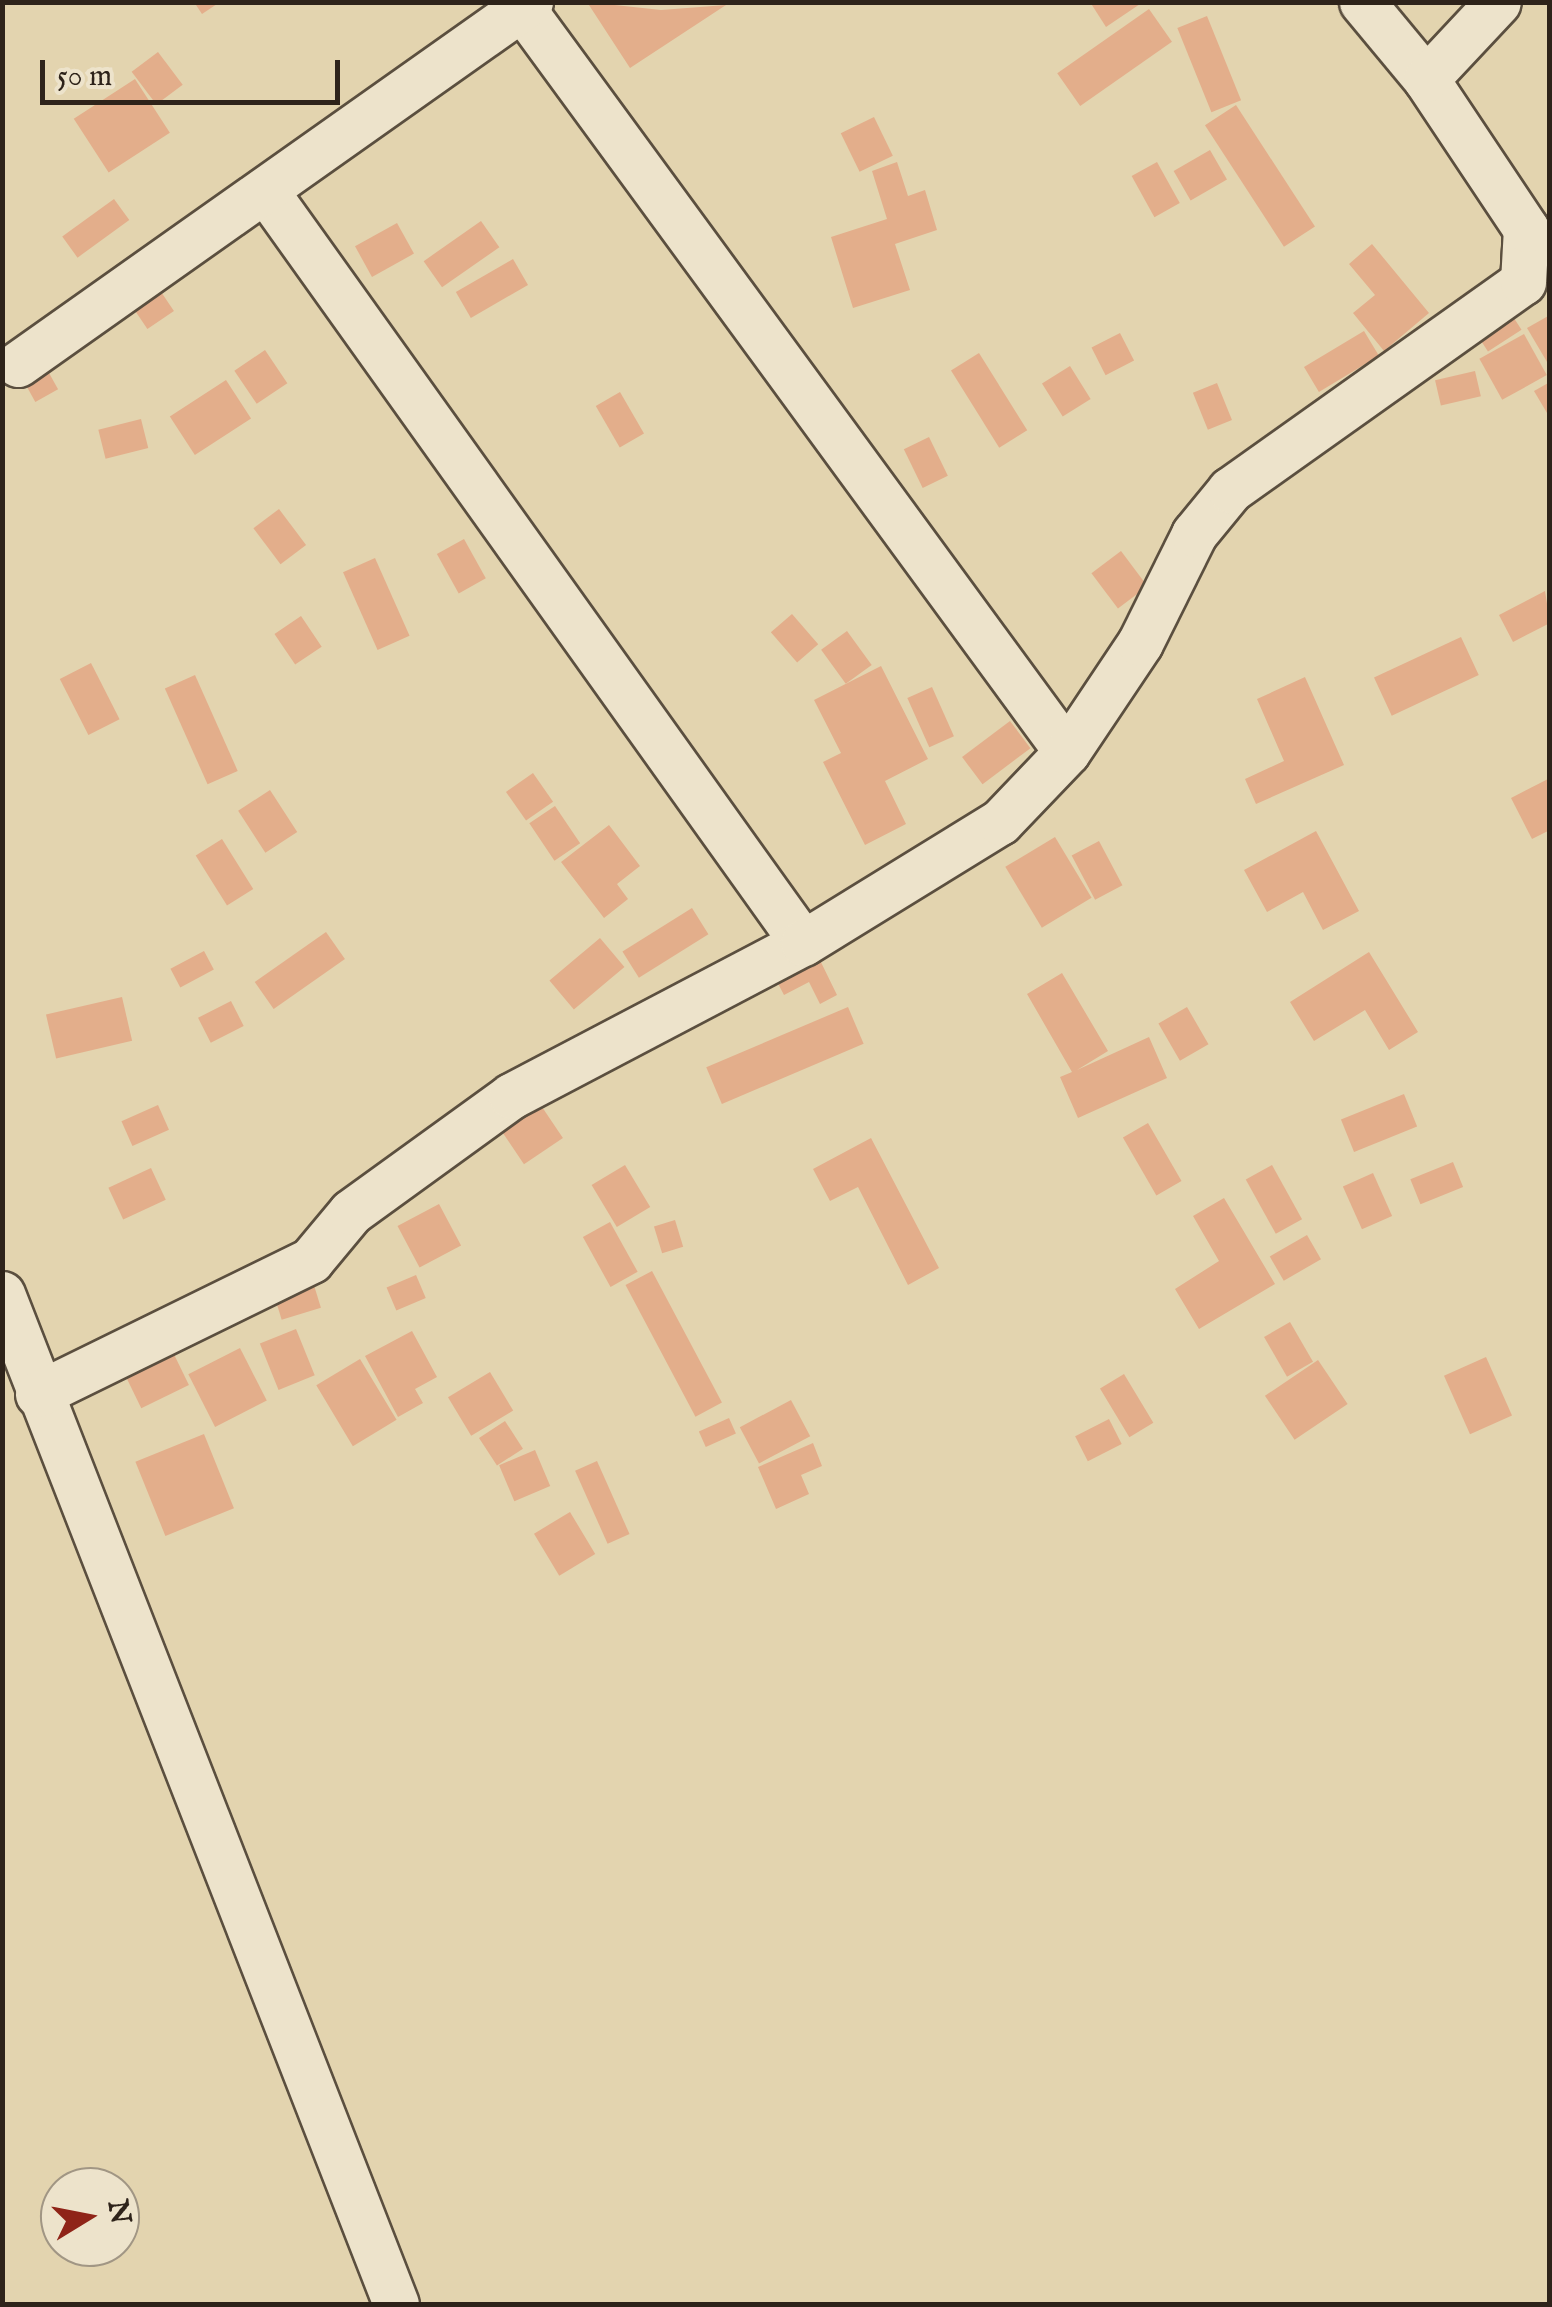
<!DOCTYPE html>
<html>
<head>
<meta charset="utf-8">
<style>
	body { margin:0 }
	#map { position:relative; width:1552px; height:2307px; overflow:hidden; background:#e3d4af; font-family:"IM FELL English",serif }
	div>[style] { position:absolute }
	.building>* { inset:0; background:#e3ae8b; transform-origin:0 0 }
	.roads { filter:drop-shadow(2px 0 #5b4f3f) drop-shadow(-2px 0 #5b4f3f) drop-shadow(0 2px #5b4f3f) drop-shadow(0 -2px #5b4f3f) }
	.minor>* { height:45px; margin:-22.5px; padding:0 22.5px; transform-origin:22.5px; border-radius:22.5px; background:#ede3cb }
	span { translate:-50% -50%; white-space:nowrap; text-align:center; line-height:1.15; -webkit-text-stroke:8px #ede3cb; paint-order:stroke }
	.frame { position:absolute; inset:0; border:5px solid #2e231a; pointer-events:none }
	.north { position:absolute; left:40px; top:2167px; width:100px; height:100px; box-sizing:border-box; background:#ede3cb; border:2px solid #a19684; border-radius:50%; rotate:80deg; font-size:28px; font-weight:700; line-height:40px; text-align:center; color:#2e231a }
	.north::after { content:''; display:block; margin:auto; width:35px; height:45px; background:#8f2418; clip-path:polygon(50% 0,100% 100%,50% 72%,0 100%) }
	.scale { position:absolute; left:40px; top:60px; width:300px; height:45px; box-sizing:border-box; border:5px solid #2e231a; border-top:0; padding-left:12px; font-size:30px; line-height:35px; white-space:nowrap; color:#2e231a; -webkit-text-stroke:8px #ede3cb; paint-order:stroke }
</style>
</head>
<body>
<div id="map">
	<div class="building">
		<div style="clip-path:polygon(194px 2px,220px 2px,202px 14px)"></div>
		<div style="clip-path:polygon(587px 2px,661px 10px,726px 5px,630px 68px)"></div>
		<div style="clip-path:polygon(1090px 2px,1143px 2px,1106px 27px)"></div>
		<div style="left:1149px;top:9px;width:40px;height:112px;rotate:55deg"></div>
		<div style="left:1207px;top:16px;width:91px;height:32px;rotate:68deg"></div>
		<div style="left:158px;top:52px;width:41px;height:33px;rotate:53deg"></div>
		<div style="left:135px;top:79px;width:64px;height:73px;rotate:57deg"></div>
		<div style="left:1236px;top:105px;width:145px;height:37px;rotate:57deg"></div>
		<div style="left:874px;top:117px;width:43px;height:37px;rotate:64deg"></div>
		<div style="left:1210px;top:150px;width:34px;height:42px;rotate:60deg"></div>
		<div style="clip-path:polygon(897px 162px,908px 196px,925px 190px,937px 230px,895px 244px,910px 290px,853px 308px,831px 237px,887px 219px,872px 171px)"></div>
		<div style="left:1157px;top:162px;width:47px;height:29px;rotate:61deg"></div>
		<div style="left:114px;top:199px;width:26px;height:64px;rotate:54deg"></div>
		<div style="left:481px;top:221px;width:32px;height:70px;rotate:55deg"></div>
		<div style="left:397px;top:223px;width:35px;height:48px;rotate:61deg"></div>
		<div style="clip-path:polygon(1372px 244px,1429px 313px,1384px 351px,1353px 313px,1375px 295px,1349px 264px)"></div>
		<div style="left:513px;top:259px;width:30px;height:66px;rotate:60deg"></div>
		<div style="left:151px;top:277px;width:41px;height:32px;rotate:56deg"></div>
		<div style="left:1497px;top:292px;width:45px;height:40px;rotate:57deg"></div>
		<div style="clip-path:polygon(1550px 315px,1550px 367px,1527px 328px)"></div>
		<div style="left:1364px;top:331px;width:29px;height:70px;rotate:59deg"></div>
		<div style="left:1120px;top:333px;width:31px;height:32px;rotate:63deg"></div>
		<div style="left:1524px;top:334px;width:47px;height:51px;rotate:61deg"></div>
		<div style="left:265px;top:350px;width:40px;height:37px;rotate:56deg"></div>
		<div style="left:979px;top:353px;width:91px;height:33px;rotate:58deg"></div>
		<div style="left:44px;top:364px;width:29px;height:26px;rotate:61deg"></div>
		<div style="left:1070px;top:366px;width:39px;height:33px;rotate:58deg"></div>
		<div style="left:1475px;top:371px;width:26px;height:41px;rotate:77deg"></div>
		<div style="left:226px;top:380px;width:46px;height:67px;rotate:57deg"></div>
		<div style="clip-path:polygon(1550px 382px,1550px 418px,1534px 391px)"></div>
		<div style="left:1217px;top:383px;width:40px;height:26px;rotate:68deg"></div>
		<div style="left:620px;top:392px;width:48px;height:28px;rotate:60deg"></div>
		<div style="left:141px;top:419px;width:30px;height:44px;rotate:76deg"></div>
		<div style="left:929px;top:437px;width:43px;height:28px;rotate:64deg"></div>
		<div style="left:279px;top:509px;width:45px;height:32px;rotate:53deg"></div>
		<div style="left:464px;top:539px;width:45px;height:31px;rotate:61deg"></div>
		<div style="left:1121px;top:551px;width:44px;height:37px;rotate:53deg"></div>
		<div style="left:375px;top:558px;width:85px;height:35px;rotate:66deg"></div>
		<div style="clip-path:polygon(1545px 591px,1550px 623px,1513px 642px,1499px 615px)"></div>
		<div style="left:792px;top:614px;width:40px;height:28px;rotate:49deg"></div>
		<div style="left:301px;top:616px;width:37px;height:32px;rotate:56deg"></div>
		<div style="left:847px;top:631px;width:42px;height:32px;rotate:54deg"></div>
		<div style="left:1461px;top:637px;width:42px;height:96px;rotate:65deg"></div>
		<div style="left:91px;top:663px;width:63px;height:35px;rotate:63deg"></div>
		<div style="clip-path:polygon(881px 666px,928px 759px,885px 781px,906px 824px,865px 845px,823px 762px,841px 753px,814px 700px)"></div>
		<div style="left:195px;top:675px;width:105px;height:33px;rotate:66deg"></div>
		<div style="clip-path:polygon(1305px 677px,1344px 765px,1256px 804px,1245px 779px,1284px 761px,1257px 699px)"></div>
		<div style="left:932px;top:687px;width:54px;height:27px;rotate:66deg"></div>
		<div style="left:1010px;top:721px;width:34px;height:60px;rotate:53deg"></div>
		<div style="left:533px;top:773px;width:35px;height:33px;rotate:55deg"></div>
		<div style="clip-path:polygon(1550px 778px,1550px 830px,1532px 839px,1511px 798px)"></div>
		<div style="left:270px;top:790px;width:50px;height:38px;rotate:57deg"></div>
		<div style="left:555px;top:806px;width:45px;height:31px;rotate:56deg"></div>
		<div style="clip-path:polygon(609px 825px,640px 866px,617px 884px,628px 899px,604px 918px,561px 862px)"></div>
		<div style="clip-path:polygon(1316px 831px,1359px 911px,1323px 930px,1303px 892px,1267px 912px,1244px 870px)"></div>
		<div style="left:1055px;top:837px;width:71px;height:58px;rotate:59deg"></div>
		<div style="left:222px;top:839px;width:59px;height:31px;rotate:58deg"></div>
		<div style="left:1099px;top:841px;width:50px;height:31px;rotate:62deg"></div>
		<div style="left:692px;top:908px;width:31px;height:82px;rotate:58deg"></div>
		<div style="left:326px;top:932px;width:33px;height:87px;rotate:55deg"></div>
		<div style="left:600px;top:938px;width:38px;height:66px;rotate:50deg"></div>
		<div style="clip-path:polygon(815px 950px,837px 995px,820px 1004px,809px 982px,784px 995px,772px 972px)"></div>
		<div style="left:204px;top:951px;width:21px;height:38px;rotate:62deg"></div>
		<div style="clip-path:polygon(1369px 952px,1418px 1032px,1389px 1050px,1365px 1010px,1314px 1041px,1290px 1002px)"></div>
		<div style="clip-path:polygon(1062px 973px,1108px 1051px,1077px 1070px,1149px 1037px,1167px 1078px,1078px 1118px,1060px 1077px,1072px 1072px,1027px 994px)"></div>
		<div style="left:122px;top:997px;width:45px;height:78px;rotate:77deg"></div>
		<div style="left:231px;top:1001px;width:28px;height:37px;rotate:63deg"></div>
		<div style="left:848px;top:1007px;width:40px;height:154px;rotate:67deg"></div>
		<div style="left:1187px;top:1007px;width:43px;height:33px;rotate:60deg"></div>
		<div style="left:1404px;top:1094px;width:35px;height:68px;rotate:68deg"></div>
		<div style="left:540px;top:1104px;width:41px;height:47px;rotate:56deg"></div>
		<div style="left:158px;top:1105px;width:27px;height:40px;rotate:66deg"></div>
		<div style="left:1148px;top:1123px;width:67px;height:29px;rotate:60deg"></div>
		<div style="clip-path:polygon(871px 1138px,939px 1268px,908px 1285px,858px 1187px,830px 1201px,813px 1169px)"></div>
		<div style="left:1453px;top:1162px;width:27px;height:46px;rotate:68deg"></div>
		<div style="left:625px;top:1165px;width:49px;height:39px;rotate:59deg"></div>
		<div style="left:1272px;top:1165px;width:62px;height:30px;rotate:61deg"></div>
		<div style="left:151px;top:1168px;width:35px;height:47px;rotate:65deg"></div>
		<div style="left:1373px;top:1173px;width:47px;height:33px;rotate:66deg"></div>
		<div style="clip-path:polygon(1224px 1198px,1275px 1284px,1199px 1329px,1175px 1289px,1219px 1261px,1193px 1216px)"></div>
		<div style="left:439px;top:1204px;width:47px;height:47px;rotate:62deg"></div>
		<div style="left:675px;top:1220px;width:28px;height:22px;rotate:73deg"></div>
		<div style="left:610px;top:1222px;width:57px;height:31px;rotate:61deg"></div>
		<div style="left:1307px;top:1235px;width:28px;height:43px;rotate:60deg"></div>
		<div style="left:652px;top:1271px;width:149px;height:30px;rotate:62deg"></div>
		<div style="left:416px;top:1275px;width:25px;height:32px;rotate:67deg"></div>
		<div style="left:313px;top:1282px;width:27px;height:41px;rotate:73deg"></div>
		<div style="left:1290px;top:1322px;width:46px;height:30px;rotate:60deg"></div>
		<div style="left:296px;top:1329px;width:50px;height:39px;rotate:68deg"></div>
		<div style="clip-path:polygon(412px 1331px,437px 1377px,415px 1389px,423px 1403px,398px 1417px,365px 1356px)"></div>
		<div style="left:167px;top:1340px;width:50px;height:53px;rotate:64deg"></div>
		<div style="left:240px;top:1348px;width:59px;height:58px;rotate:63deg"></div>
		<div style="left:1486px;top:1357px;width:64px;height:46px;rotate:66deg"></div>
		<div style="left:360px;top:1359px;width:71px;height:51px;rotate:59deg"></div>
		<div style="left:1318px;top:1360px;width:53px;height:64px;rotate:56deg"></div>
		<div style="left:490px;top:1372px;width:45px;height:49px;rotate:59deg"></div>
		<div style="left:1124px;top:1374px;width:57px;height:28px;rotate:59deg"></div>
		<div style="left:791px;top:1400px;width:41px;height:58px;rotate:62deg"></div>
		<div style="left:729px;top:1418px;width:17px;height:33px;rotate:66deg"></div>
		<div style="left:1109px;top:1419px;width:28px;height:38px;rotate:63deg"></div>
		<div style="left:505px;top:1421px;width:33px;height:31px;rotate:57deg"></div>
		<div style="left:204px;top:1434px;width:80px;height:74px;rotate:68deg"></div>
		<div style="clip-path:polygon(813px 1443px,822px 1466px,801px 1475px,809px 1494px,776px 1509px,758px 1467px)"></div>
		<div style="left:535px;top:1450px;width:39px;height:39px;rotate:67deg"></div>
		<div style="left:597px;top:1461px;width:80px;height:24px;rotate:66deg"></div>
		<div style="left:570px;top:1512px;width:49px;height:42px;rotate:59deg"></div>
	</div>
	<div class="roads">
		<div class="minor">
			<div style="left:1362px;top:2px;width:100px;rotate:50.3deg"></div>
			<div style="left:522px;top:8px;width:922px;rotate:53.78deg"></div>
			<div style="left:265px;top:190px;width:925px;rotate:54.46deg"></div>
			<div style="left:18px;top:364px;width:627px;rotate:-35.26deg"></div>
			<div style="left:2px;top:1294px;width:1084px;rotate:68.69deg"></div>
			<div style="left:38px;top:1394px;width:304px;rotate:-26.1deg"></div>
			<div style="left:311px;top:1260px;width:62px;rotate:-50.2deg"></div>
			<div style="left:351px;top:1212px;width:198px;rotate:-35.9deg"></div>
			<div style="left:511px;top:1096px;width:330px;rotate:-27.7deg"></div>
			<div style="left:803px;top:943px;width:231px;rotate:-31.6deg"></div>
			<div style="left:1000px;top:822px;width:97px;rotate:-46.3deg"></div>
			<div style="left:1067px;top:752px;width:131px;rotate:-56.2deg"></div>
			<div style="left:1140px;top:643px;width:122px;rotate:-63.6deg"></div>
			<div style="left:1194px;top:534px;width:57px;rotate:-50.7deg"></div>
			<div style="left:1230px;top:490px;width:359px;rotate:-35.4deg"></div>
			<div style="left:1523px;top:282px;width:53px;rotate:-86.8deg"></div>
			<div style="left:1526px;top:229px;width:180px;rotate:-123.7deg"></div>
			<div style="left:1426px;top:79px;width:105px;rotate:-46.9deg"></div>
		</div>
	</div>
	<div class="frame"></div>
	<div class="north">N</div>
	<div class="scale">50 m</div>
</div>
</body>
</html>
